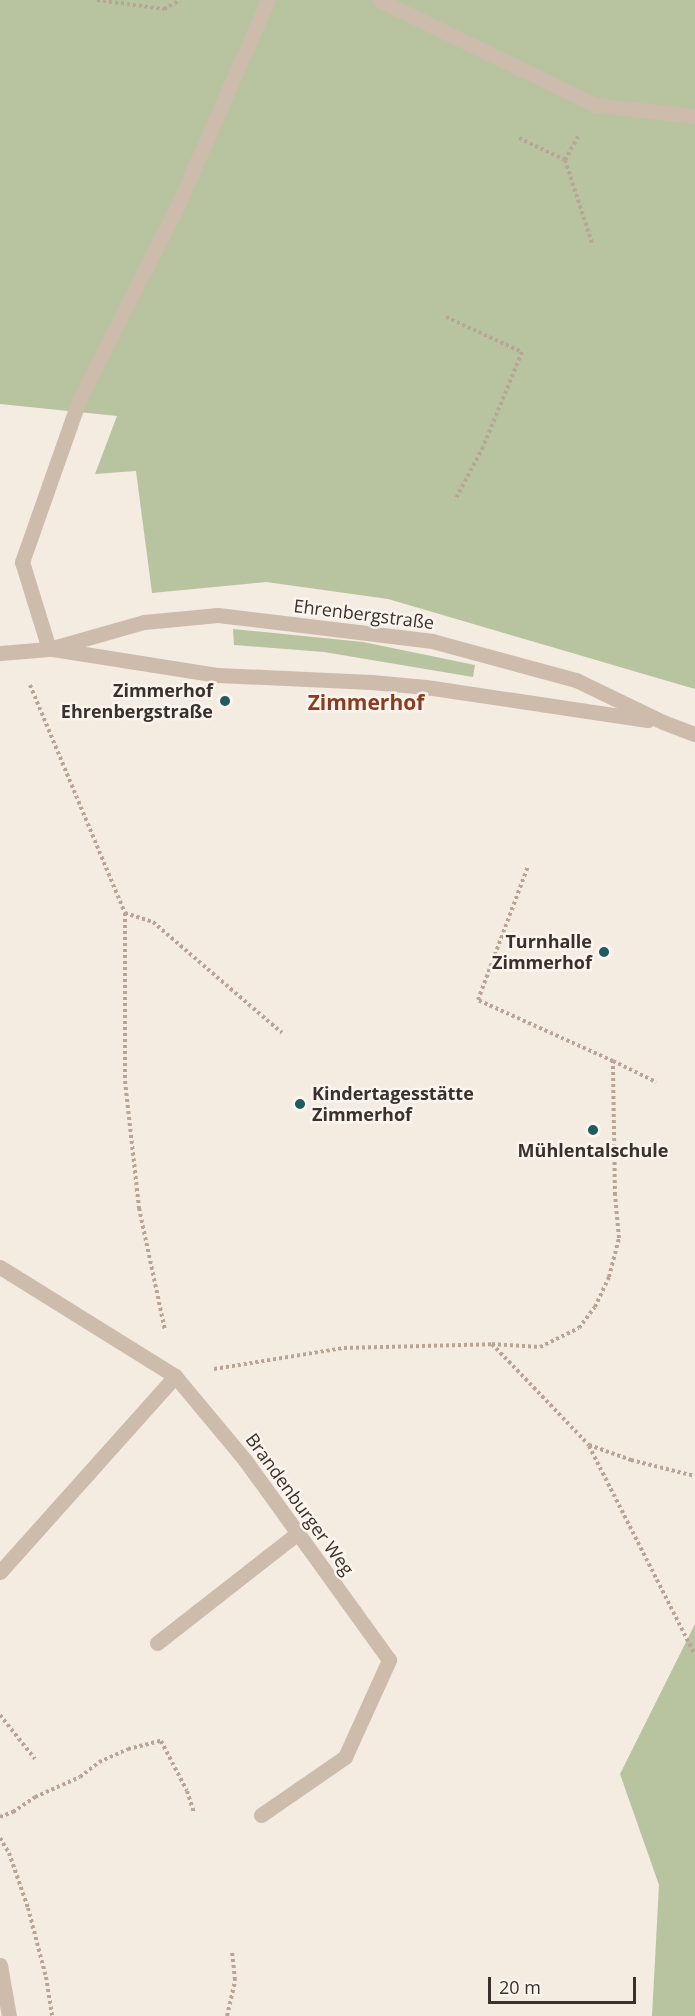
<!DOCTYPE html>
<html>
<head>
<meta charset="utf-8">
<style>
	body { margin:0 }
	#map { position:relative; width:695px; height:2016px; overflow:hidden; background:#f4ebe1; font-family:"Open Sans",sans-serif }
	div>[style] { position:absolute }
	.green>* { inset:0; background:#b8c4a0 }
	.path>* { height:4px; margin-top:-2px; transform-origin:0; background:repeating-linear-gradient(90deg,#b9a596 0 3px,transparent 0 6px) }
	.service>* { height:15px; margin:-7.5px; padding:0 7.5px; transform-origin:7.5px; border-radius:7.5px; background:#cdbbac }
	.minor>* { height:15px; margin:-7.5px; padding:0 7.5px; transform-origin:7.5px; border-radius:7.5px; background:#cdbbac }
	.tertiary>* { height:15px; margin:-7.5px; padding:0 7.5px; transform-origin:7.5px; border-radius:7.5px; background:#cdbbac }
	.dots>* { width:16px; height:16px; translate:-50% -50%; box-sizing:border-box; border:3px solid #fbf5ee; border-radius:50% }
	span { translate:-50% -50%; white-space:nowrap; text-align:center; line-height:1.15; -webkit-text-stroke:5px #fbf5ee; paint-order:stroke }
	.street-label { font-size:18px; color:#3b302b }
	.poi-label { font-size:18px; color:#3b302b; font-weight:700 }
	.right { translate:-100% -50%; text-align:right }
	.left { translate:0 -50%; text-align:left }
	.quarter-label { font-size:21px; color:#8c3b22; font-weight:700 }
	.scale { position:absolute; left:488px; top:1977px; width:148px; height:27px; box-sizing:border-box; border:3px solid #3b302b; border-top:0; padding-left:8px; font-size:18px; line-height:21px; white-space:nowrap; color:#3b302b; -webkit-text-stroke:4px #fbf5ee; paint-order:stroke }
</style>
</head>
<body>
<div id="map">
	<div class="green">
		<div style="clip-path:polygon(0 0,695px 0,695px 689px,388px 599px,266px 582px,152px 593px,136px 471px,95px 474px,117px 416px,0 404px)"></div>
		<div style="clip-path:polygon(233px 629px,363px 642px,475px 665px,473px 677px,324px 652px,234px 645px)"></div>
		<div style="clip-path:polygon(695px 1624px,695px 2016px,652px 2016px,659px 1885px,620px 1774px)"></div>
	</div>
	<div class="path">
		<div style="left:97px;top:0;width:68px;rotate:7.7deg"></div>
		<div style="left:164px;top:9px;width:18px;rotate:-29deg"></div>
		<div style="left:519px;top:138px;width:51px;rotate:25.6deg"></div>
		<div style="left:565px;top:160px;width:29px;rotate:-61deg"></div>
		<div style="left:565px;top:160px;width:90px;rotate:72deg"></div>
		<div style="left:446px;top:317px;width:84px;rotate:24.7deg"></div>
		<div style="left:522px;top:352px;width:103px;rotate:112.3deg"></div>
		<div style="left:483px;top:447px;width:60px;rotate:117.8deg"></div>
		<div style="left:30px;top:685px;width:247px;rotate:67.4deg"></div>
		<div style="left:125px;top:913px;width:168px;rotate:90deg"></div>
		<div style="left:125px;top:1081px;width:128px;rotate:83.7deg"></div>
		<div style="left:139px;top:1208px;width:125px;rotate:78deg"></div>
		<div style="left:125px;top:913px;width:29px;rotate:18deg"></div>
		<div style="left:153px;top:922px;width:170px;rotate:40.7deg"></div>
		<div style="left:613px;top:1061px;width:48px;rotate:26deg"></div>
		<div style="left:492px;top:1344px;width:48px;rotate:3.6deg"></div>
		<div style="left:540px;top:1347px;width:43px;rotate:-26deg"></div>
		<div style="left:579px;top:1328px;width:26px;rotate:-53deg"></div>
		<div style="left:595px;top:1307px;width:33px;rotate:-65deg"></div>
		<div style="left:609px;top:1277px;width:40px;rotate:-75.6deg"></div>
		<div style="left:619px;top:1238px;width:43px;rotate:-95.3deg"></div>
		<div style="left:615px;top:1195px;width:134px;rotate:-90.9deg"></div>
		<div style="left:613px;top:1061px;width:148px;rotate:-155.7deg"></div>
		<div style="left:478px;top:1000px;width:143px;rotate:-69.5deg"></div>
		<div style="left:214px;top:1369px;width:132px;rotate:-9.2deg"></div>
		<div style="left:344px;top:1348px;width:148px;rotate:-1.5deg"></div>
		<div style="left:492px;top:1344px;width:140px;rotate:46.2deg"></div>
		<div style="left:589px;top:1445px;width:45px;rotate:19.7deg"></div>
		<div style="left:631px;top:1460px;width:66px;rotate:14deg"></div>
		<div style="left:589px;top:1446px;width:234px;rotate:63.1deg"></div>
		<div style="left:0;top:1715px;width:56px;rotate:51.5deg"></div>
		<div style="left:0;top:1817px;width:14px;rotate:-21deg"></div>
		<div style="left:13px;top:1812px;width:27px;rotate:-34deg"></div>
		<div style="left:35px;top:1797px;width:49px;rotate:-24deg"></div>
		<div style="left:80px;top:1777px;width:24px;rotate:-38deg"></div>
		<div style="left:99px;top:1762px;width:32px;rotate:-24deg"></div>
		<div style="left:128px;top:1749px;width:34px;rotate:-14deg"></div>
		<div style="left:161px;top:1741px;width:56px;rotate:62.5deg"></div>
		<div style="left:187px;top:1791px;width:22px;rotate:72deg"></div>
		<div style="left:0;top:1838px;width:17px;rotate:59deg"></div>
		<div style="left:9px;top:1853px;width:58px;rotate:70.9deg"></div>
		<div style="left:28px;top:1908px;width:71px;rotate:75.4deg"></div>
		<div style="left:46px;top:1977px;width:39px;rotate:81deg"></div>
		<div style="left:227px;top:2016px;width:37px;rotate:-77deg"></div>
		<div style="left:235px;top:1980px;width:28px;rotate:-96deg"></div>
	</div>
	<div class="service">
		<div style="left:379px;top:0;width:240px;rotate:25.9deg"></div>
		<div style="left:595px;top:105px;width:101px;rotate:6.3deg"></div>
		<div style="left:157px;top:1643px;width:179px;rotate:-38deg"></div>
		<div style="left:261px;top:1815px;width:102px;rotate:-34.6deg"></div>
		<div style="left:345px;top:1757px;width:107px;rotate:-65.6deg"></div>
	</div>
	<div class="minor">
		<div style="left:49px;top:649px;width:91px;rotate:-107.2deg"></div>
		<div style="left:22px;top:562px;width:172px;rotate:-70.6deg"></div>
		<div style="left:79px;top:400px;width:216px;rotate:-63.1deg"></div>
		<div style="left:177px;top:207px;width:226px;rotate:-66.3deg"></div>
		<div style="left:0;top:1267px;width:206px;rotate:31.9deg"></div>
		<div style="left:175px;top:1376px;width:109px;rotate:50.2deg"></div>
		<div style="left:245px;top:1460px;width:246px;rotate:54.2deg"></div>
		<div style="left:0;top:1572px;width:263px;rotate:-48.2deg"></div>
		<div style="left:0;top:1965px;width:52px;rotate:80deg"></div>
	</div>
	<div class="tertiary">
		<div style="left:53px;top:649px;width:167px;rotate:9deg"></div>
		<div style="left:218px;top:675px;width:153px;rotate:2.6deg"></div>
		<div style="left:371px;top:682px;width:55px;rotate:5.2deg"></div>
		<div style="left:426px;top:687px;width:224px;rotate:8.5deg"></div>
		<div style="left:0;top:653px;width:49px;rotate:-4.7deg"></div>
		<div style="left:49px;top:649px;width:99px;rotate:-15.9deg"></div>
		<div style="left:144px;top:622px;width:74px;rotate:-5.4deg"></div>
		<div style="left:218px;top:615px;width:216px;rotate:6.9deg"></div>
		<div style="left:432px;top:641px;width:149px;rotate:15.2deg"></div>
		<div style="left:576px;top:680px;width:97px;rotate:25.8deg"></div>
		<div style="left:663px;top:722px;width:34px;rotate:21deg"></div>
	</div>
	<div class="dots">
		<div style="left:225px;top:701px;background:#1f5a5e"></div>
		<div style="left:604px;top:952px;background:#1f5a5e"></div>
		<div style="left:300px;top:1104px;background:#1f5a5e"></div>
		<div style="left:593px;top:1130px;background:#1f5a5e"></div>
	</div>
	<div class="street-label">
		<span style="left:364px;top:614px;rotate:7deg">Ehrenbergstraße</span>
		<span style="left:300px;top:1504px;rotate:54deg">Brandenburger Weg</span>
	</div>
	<div class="poi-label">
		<span class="right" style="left:213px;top:701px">Zimmerhof<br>Ehrenbergstraße</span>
		<span class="right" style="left:592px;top:952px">Turnhalle<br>Zimmerhof</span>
		<span class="left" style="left:312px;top:1104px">Kindertagesstätte<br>Zimmerhof</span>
		<span style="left:593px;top:1150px">Mühlentalschule</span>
	</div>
	<div class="quarter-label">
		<span style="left:366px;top:702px">Zimmerhof</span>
	</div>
	<div class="scale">20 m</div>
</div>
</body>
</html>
